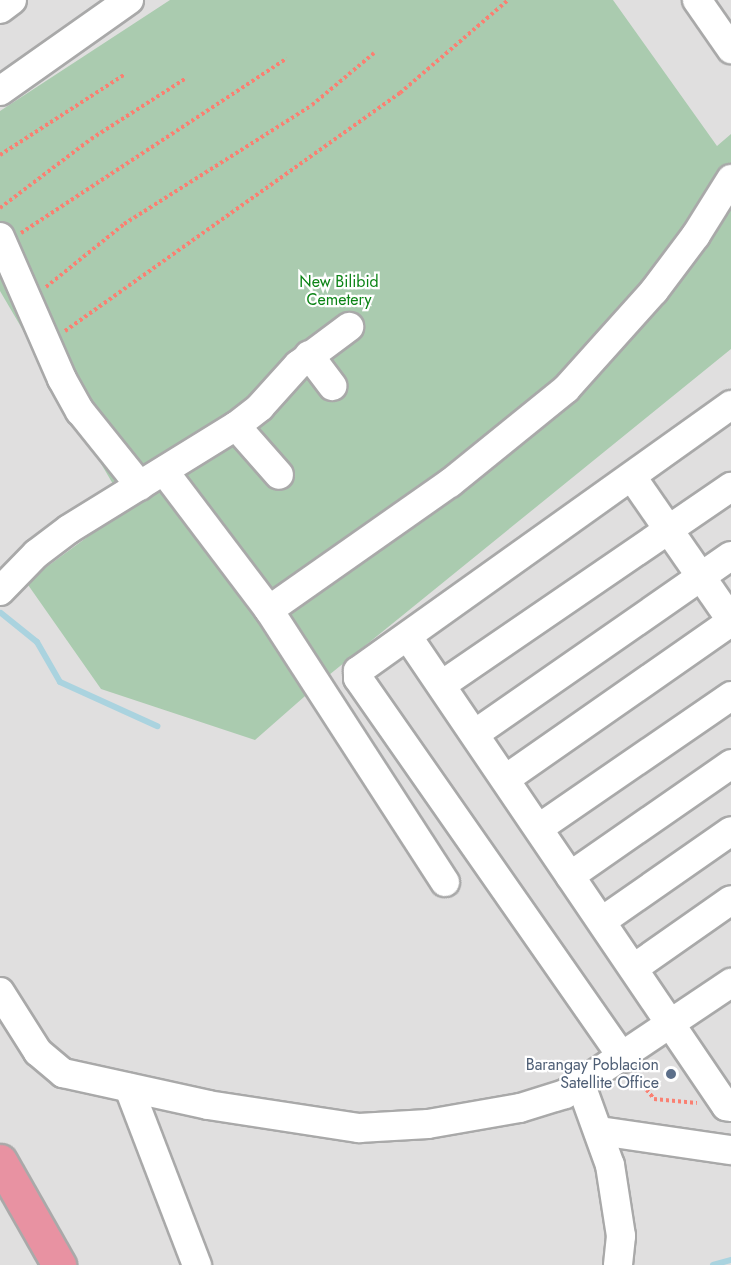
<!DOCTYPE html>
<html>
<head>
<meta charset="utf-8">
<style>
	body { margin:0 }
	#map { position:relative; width:731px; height:1265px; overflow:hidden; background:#f2efe9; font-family:Jost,sans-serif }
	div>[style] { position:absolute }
	.residential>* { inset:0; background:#e0dfdf; transform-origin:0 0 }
	.cemetery>* { inset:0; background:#aacbaf }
	.stream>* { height:6px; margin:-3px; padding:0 3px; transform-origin:3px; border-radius:3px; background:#aad3df }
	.path>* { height:4px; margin-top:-2px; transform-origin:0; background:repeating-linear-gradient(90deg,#fa8072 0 3px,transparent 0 6px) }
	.roads { filter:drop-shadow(2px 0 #a9a9a9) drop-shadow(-2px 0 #a9a9a9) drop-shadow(0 2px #a9a9a9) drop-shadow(0 -2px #a9a9a9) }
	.minor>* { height:28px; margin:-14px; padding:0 14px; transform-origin:14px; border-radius:14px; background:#fff }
	.highway>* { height:33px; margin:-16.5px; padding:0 16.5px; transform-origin:16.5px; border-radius:16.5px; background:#e892a2 }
	.dots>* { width:16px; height:16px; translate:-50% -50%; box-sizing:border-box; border:3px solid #fff; border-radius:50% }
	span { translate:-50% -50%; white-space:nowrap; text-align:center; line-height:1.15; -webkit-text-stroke:4.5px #fff; paint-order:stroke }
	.park-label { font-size:16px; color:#0c8416 }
	.service-label { font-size:16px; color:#4e5e75 }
	.right { translate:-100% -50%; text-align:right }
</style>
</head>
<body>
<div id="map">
	<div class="residential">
		<div style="left:0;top:0;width:731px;height:1265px"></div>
	</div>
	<div class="cemetery">
		<div style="clip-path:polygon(170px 0,613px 0,717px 146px,731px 134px,731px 349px,329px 675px,255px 740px,101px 689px,26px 582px,127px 508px,0 291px,0 111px)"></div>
	</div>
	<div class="stream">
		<div style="left:1px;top:613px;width:46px;rotate:38.9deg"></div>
		<div style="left:37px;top:642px;width:46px;rotate:60.1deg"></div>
		<div style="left:60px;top:682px;width:107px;rotate:24.4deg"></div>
		<div style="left:713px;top:1265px;width:19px;rotate:-16deg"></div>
	</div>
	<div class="path">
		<div style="left:0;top:155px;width:149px;rotate:-32.9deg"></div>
		<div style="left:0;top:208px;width:114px;rotate:-37.2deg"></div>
		<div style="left:91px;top:139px;width:112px;rotate:-32.6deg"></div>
		<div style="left:21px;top:233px;width:318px;rotate:-33.3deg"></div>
		<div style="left:46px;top:287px;width:100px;rotate:-38.9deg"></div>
		<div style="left:124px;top:224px;width:222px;rotate:-32.3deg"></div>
		<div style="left:312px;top:105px;width:81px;rotate:-40deg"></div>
		<div style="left:65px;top:331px;width:411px;rotate:-35.4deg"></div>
		<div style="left:400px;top:93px;width:143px;rotate:-40.7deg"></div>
		<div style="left:635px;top:1076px;width:30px;rotate:50deg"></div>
		<div style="left:654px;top:1099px;width:43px;rotate:5.3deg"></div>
	</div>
	<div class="roads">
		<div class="minor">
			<div style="left:697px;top:0;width:60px;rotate:55.2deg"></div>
			<div style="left:0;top:9px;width:15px;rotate:-37deg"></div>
			<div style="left:0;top:91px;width:158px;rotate:-35.2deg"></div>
			<div style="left:0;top:237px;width:155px;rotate:66.4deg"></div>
			<div style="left:62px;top:379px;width:37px;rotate:61deg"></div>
			<div style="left:80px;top:411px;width:96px;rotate:51.3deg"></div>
			<div style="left:309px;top:355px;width:39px;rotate:53deg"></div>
			<div style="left:236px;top:426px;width:65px;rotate:48.7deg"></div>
			<div style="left:164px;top:471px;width:174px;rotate:52.9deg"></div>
			<div style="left:269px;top:610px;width:324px;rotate:57.1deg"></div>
			<div style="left:632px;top:477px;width:174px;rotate:55.3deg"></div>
			<div style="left:0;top:591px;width:52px;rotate:-45.8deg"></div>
			<div style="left:36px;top:554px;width:41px;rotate:-37.1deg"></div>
			<div style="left:69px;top:529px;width:196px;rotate:-31.7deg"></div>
			<div style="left:236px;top:426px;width:31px;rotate:-38deg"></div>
			<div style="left:260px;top:407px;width:57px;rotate:-47.9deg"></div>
			<div style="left:298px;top:365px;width:64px;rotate:-36.7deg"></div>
			<div style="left:269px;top:610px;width:221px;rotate:-35.1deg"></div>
			<div style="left:450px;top:483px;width:149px;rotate:-39deg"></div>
			<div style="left:566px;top:389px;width:132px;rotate:-48.1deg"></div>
			<div style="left:654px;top:291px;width:70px;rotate:-53.1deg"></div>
			<div style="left:696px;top:235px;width:66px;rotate:-58deg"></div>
			<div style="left:408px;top:637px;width:567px;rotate:55.86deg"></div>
			<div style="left:726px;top:1106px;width:5px;rotate:11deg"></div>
			<div style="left:443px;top:684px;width:349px;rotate:-34.4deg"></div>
			<div style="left:476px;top:733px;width:310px;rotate:-34.8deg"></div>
			<div style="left:507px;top:778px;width:273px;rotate:-34.9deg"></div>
			<div style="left:539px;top:828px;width:233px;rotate:-34.5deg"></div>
			<div style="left:570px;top:876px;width:196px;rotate:-34.8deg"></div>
			<div style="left:602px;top:921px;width:157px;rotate:-34.9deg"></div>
			<div style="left:634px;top:968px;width:118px;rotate:-35deg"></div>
			<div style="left:0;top:992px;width:71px;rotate:57.7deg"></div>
			<div style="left:38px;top:1052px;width:33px;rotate:40deg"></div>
			<div style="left:63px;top:1073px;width:148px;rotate:12.4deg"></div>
			<div style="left:208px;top:1105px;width:153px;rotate:8.7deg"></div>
			<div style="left:359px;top:1128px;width:69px;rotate:-3.3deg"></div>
			<div style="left:428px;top:1124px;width:93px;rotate:-9.9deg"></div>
			<div style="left:520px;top:1108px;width:47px;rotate:-17.3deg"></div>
			<div style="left:565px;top:1094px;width:200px;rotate:-33.8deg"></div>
			<div style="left:623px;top:1058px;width:463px;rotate:-124.9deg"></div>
			<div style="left:358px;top:678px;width:7px;rotate:-90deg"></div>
			<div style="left:358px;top:671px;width:458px;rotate:-35.5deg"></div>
			<div style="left:581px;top:1085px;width:85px;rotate:70.1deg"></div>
			<div style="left:610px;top:1165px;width:72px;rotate:81.2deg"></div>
			<div style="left:621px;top:1236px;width:29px;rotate:96deg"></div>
			<div style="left:129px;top:1088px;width:190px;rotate:69deg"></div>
			<div style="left:600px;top:1131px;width:132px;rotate:8.3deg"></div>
		</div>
		<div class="highway">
			<div style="left:0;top:1161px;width:120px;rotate:60.4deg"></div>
		</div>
	</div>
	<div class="dots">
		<div style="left:671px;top:1074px;background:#5c6f8a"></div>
	</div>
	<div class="park-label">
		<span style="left:339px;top:291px">New Bilibid<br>Cemetery</span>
	</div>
	<div class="service-label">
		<span class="right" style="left:659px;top:1074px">Barangay Poblacion<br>Satellite Office</span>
	</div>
</div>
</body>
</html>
